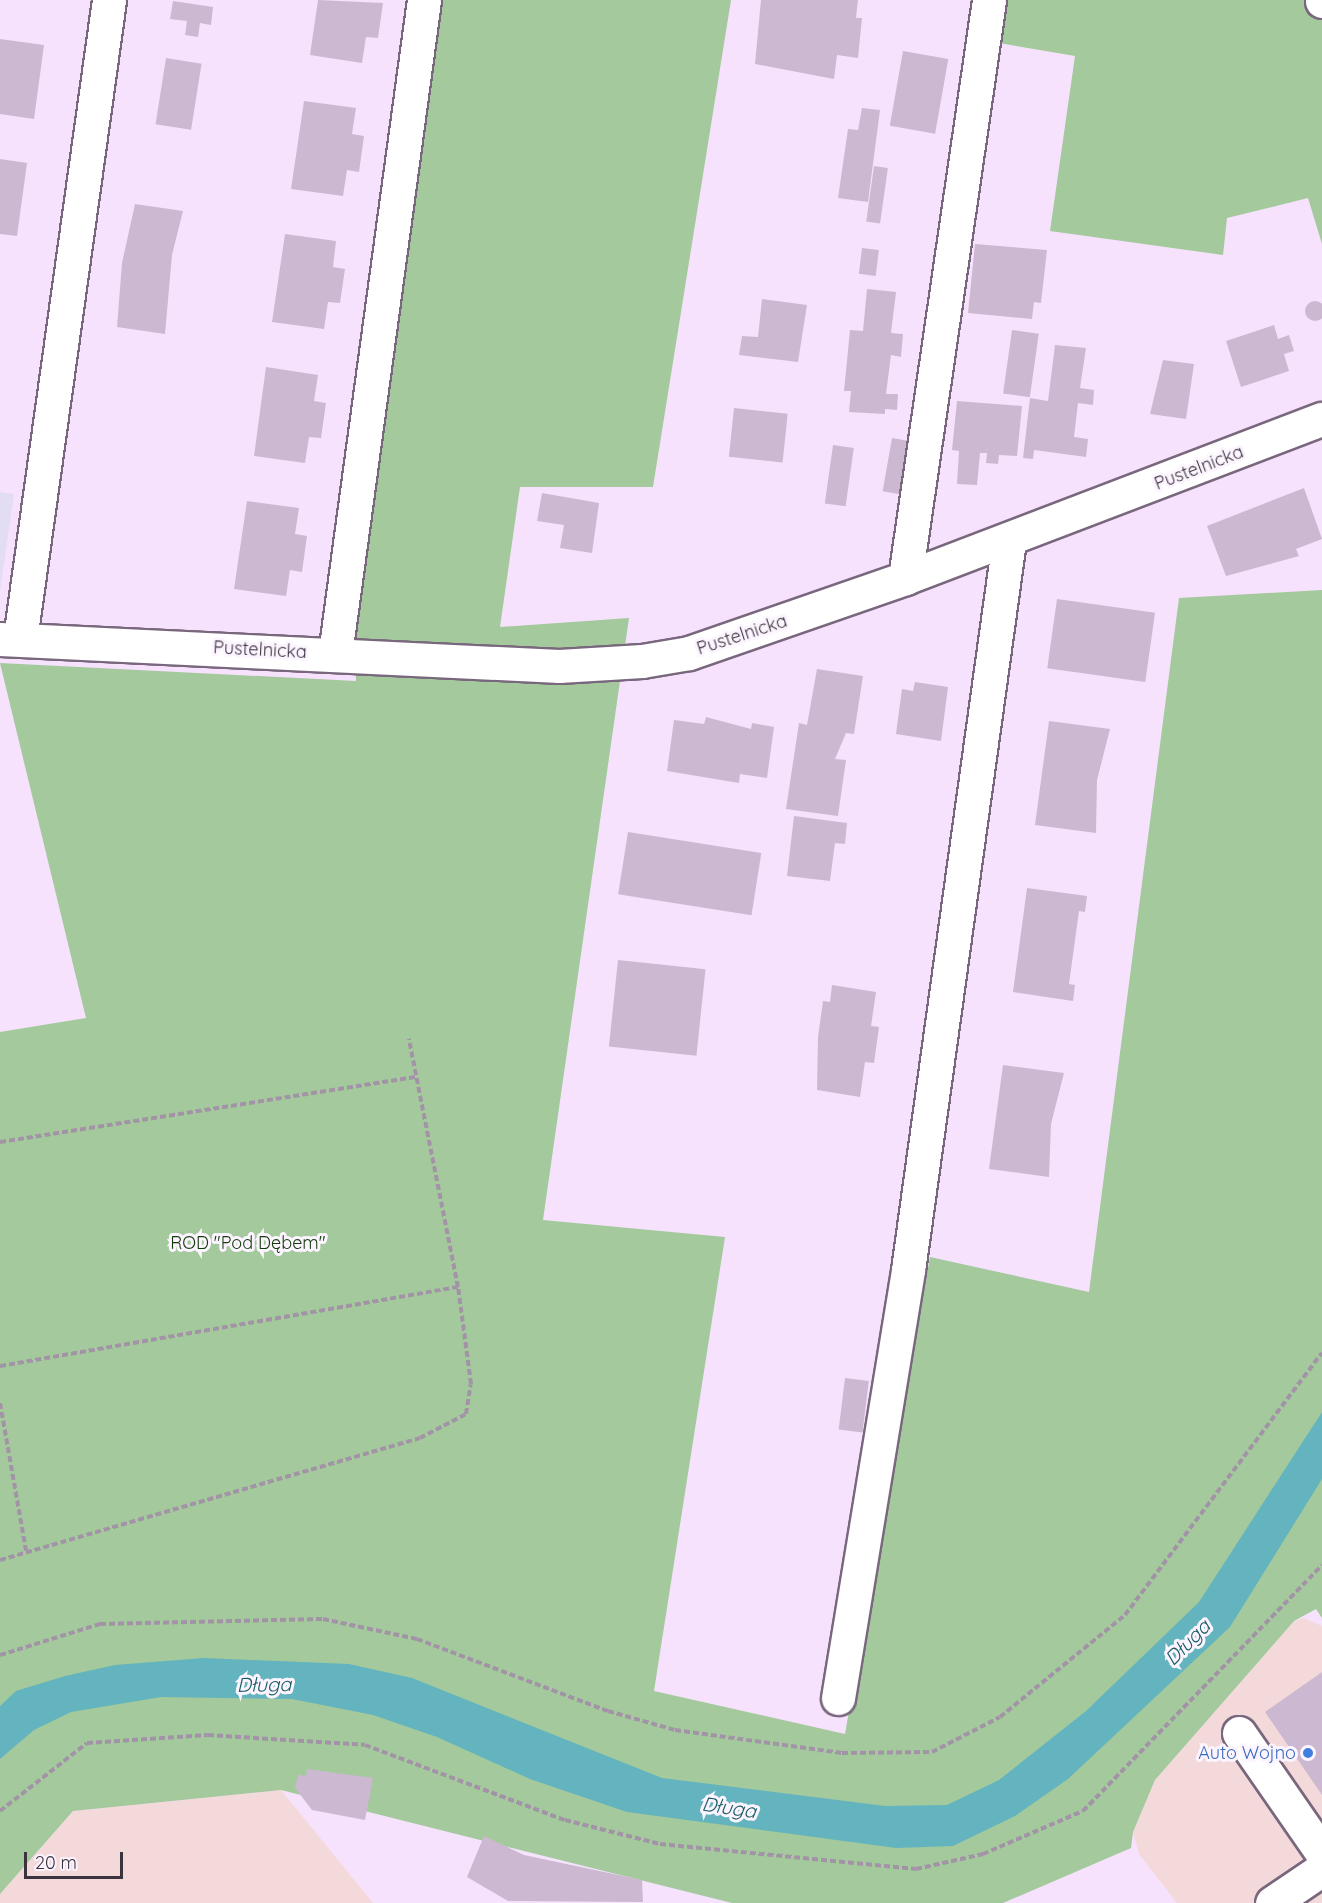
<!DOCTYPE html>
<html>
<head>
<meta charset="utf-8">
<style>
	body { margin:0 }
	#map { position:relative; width:1322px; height:1903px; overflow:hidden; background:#f6e2fc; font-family:Quicksand,sans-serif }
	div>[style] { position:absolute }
	.industrial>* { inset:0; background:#f4d9da }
	.education>* { inset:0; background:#e2ddf2 }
	.green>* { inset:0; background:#a3c99c }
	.water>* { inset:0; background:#63b4be }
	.building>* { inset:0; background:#ccb9d1; transform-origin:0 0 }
	.round { border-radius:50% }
	.path>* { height:4px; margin-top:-2px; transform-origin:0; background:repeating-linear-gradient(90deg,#a294a6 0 6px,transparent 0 9px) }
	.roads { filter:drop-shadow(2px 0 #79677d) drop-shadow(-2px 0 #79677d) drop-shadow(0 2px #79677d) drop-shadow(0 -2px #79677d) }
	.minor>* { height:33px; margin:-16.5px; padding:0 16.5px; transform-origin:16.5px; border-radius:16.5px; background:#fff }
	.dots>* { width:16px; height:16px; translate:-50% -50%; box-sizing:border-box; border:3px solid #fcf4ff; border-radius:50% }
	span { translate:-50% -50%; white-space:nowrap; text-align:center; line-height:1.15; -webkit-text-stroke:6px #fcf4ff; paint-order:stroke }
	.street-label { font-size:18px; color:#3b333d }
	.park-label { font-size:18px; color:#123b0a }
	.shop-label { font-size:18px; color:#366cbe }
	.right { translate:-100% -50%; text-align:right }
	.water-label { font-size:20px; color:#195d65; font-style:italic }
	.scale { position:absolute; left:24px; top:1852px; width:99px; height:27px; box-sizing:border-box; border:3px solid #3b333d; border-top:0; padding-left:8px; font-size:18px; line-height:21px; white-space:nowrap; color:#3b333d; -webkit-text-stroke:4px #fcf4ff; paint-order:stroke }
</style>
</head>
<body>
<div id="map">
	<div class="industrial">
		<div style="clip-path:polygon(1304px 1618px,1322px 1626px,1322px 1903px,1177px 1903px,1139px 1854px,1133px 1832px,1155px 1780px,1294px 1621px)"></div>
		<div style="clip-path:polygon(281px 1790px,373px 1903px,0 1903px,0 1894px,73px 1811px)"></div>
	</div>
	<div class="education">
		<div style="clip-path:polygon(0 492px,14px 494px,0 591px)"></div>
	</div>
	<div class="green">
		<div style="clip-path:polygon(442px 0,731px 0,653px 487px,520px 487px,500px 627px,629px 618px,543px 1220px,725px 1237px,654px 1691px,845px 1734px,930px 1257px,1089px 1292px,1179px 598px,1322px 590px,1322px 1618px,1316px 1609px,1294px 1621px,1155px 1780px,1133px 1832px,1131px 1848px,1003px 1903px,732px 1903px,281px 1790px,73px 1811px,0 1894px,0 1032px,86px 1018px,0 663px,356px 681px,354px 623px)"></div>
		<div style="clip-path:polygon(976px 0,1322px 0,1322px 244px,1308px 198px,1227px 218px,1223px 255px,1050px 231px,1075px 56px,970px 38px)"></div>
	</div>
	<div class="water">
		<div style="clip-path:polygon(1322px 1412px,1322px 1479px,1230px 1627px,1068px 1779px,1015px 1816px,953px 1846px,896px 1848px,627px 1812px,530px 1779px,437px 1737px,373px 1715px,292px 1699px,161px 1697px,71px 1712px,34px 1730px,0 1759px,0 1706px,16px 1691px,65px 1676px,115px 1665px,204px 1658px,349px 1664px,412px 1678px,662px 1778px,885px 1806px,947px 1805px,999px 1780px,1086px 1711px,1199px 1602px)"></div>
	</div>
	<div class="building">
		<div style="clip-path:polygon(318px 0,383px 3px,378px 38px,366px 37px,362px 63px,310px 55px)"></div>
		<div style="clip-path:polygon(761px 0,858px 0,856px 18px,862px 18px,858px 58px,837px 55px,834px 79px,755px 64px)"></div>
		<div style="clip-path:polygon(173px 1px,213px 7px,211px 25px,200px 23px,198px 37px,185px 35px,187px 21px,170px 19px)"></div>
		<div style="clip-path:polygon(0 39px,44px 45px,34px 119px,0 114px)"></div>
		<div style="left:903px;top:51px;width:46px;height:76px;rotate:10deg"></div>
		<div style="left:166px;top:58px;width:36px;height:67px;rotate:9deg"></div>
		<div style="clip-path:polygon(304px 101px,356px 108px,352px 134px,364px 136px,359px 172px,347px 170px,343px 196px,291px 189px)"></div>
		<div style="clip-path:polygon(862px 108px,880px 110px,868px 202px,838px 198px,848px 129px,858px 130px)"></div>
		<div style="clip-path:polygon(0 159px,27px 163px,17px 236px,0 234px)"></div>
		<div style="left:874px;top:166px;width:14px;height:56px;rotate:8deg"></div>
		<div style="clip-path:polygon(135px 204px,183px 211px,172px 255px,165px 334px,117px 327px,122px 263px)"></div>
		<div style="clip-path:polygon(285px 234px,336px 241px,333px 267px,345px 269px,340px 303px,328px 302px,324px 329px,272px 322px)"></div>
		<div style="clip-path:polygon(975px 244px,1047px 250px,1041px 303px,1034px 302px,1032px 319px,968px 313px)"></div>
		<div style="left:862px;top:248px;width:17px;height:26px;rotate:7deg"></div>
		<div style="clip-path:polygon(867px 289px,896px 292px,891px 333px,903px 334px,901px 357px,891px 355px,886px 394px,898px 394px,897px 410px,885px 409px,885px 414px,849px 412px,851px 391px,844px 391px,850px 330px,863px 331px)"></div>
		<div style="clip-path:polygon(762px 299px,807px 305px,798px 362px,739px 355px,742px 336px,758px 337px)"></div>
		<div class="round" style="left:1305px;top:301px;width:20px;height:20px"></div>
		<div style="clip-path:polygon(1274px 325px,1278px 339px,1289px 335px,1294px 351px,1284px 354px,1289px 371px,1241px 387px,1226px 341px)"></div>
		<div style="left:1012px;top:330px;width:27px;height:64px;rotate:8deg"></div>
		<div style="clip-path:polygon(1055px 345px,1086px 348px,1080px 388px,1094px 390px,1093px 405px,1078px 403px,1074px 437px,1088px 439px,1086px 457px,1034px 450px,1033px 459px,1023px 458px,1030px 398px,1048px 401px)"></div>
		<div style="clip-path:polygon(1163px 360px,1194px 364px,1186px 419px,1150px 414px)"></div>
		<div style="clip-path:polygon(266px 367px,318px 375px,314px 401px,326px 403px,321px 438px,309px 437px,305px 463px,254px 456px)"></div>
		<div style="clip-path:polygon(957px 401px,1022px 406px,1017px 456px,999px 455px,998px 464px,986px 463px,987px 453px,980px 453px,977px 485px,957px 484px,959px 451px,952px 450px)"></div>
		<div style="left:734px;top:408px;width:54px;height:49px;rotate:6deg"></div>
		<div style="left:892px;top:438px;width:22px;height:54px;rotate:10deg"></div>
		<div style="left:833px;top:445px;width:21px;height:59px;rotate:8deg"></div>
		<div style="clip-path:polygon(1304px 488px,1322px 539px,1296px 549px,1299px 556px,1226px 576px,1207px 526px)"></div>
		<div style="clip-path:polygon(542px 493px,599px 503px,592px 553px,560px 548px,564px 525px,537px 521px)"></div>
		<div style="clip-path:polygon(247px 501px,299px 508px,295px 534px,307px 536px,302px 572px,290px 570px,286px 596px,234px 589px)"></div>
		<div style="left:1057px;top:599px;width:99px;height:70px;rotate:8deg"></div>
		<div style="clip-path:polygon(817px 669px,863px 676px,854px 734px,846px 733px,835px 759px,846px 760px,838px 816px,786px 809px,799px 723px,807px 725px)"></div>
		<div style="clip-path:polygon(915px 682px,948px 687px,941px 741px,896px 734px,902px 689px,913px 691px)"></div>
		<div style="clip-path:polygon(706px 717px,751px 729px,752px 723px,774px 727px,767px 778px,740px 774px,739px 783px,667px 771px,674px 720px,704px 724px)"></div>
		<div style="clip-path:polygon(1049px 721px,1110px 729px,1097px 780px,1096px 833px,1035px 825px)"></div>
		<div style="clip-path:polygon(794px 816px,847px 823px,845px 844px,835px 843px,830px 881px,787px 876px)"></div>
		<div style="left:628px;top:832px;width:135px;height:63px;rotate:9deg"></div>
		<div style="clip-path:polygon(1027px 888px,1087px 896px,1085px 912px,1079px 911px,1069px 984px,1075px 985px,1073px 1001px,1013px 992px)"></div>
		<div style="left:618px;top:960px;width:88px;height:87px;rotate:6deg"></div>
		<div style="clip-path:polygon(832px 985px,876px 992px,871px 1026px,879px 1027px,874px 1063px,865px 1062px,860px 1097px,817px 1090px,818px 1037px,823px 1001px,830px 1002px)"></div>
		<div style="clip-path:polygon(1003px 1065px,1064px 1073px,1051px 1124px,1049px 1177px,989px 1169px)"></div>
		<div style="left:845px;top:1378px;width:24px;height:52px;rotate:7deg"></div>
		<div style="clip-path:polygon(1322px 1672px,1322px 1795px,1265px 1712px)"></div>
		<div style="clip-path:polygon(307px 1769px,373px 1778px,365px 1820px,312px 1810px,295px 1788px,298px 1775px,306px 1776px)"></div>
		<div style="clip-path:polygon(484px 1836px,524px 1855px,642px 1880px,643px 1902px,508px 1901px,467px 1877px)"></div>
	</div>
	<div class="path">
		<div style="left:0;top:1142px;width:422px;rotate:-8.9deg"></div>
		<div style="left:0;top:1366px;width:465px;rotate:-9.8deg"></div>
		<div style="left:0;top:1403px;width:150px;rotate:80deg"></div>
		<div style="left:0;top:1560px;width:437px;rotate:-16.2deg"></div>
		<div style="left:420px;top:1438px;width:52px;rotate:-27.6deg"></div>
		<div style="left:466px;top:1414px;width:30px;rotate:-81deg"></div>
		<div style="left:471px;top:1384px;width:98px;rotate:-97.6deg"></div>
		<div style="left:458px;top:1287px;width:253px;rotate:-101.2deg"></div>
		<div style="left:0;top:1655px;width:105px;rotate:-17.2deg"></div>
		<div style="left:100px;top:1624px;width:223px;rotate:-1.3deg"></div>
		<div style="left:323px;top:1619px;width:96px;rotate:12deg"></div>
		<div style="left:417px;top:1639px;width:204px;rotate:20.7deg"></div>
		<div style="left:608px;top:1711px;width:70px;rotate:15.8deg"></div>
		<div style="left:675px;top:1730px;width:169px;rotate:7.8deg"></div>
		<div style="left:842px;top:1753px;width:90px;rotate:-0.6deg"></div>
		<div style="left:932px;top:1752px;width:76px;rotate:-27.2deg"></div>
		<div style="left:1000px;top:1717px;width:161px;rotate:-39.2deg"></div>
		<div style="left:1125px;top:1615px;width:328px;rotate:-53.1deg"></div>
		<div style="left:0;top:1811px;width:110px;rotate:-38deg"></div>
		<div style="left:87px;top:1743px;width:121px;rotate:-3.8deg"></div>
		<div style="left:208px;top:1735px;width:157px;rotate:3.6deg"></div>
		<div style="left:365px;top:1745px;width:214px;rotate:20.6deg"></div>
		<div style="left:565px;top:1820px;width:98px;rotate:14.2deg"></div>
		<div style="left:660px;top:1844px;width:257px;rotate:5.6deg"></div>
		<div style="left:916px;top:1869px;width:69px;rotate:-12.6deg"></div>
		<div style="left:983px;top:1854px;width:109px;rotate:-23.3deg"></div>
		<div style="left:1083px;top:1811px;width:343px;rotate:-45.8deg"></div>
	</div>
	<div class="roads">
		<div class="minor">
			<div style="left:1322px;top:0;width:1px;rotate:90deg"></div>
			<div style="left:905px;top:578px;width:584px;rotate:-81.73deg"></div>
			<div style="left:0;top:639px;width:560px;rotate:2.77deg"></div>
			<div style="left:559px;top:666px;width:83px;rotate:-3.4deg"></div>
			<div style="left:642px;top:661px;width:48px;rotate:-9.7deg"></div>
			<div style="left:689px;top:653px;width:229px;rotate:-19.1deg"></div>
			<div style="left:905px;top:578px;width:446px;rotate:-20.9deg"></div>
			<div style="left:20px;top:639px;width:645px;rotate:-82.07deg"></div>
			<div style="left:335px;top:654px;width:660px;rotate:-82.25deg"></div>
			<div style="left:838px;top:1698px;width:434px;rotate:-80.7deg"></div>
			<div style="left:908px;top:1270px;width:737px;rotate:-82.12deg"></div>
			<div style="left:1239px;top:1733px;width:146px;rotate:55.3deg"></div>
			<div style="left:1272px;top:1903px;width:60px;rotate:-34.2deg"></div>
		</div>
	</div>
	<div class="dots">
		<div style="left:1308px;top:1753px;background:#3f7fe0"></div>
	</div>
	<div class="street-label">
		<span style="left:1199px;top:468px;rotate:-21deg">Pustelnicka</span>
		<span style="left:742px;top:635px;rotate:-18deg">Pustelnicka</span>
		<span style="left:260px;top:650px;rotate:3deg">Pustelnicka</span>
	</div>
	<div class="park-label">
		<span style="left:248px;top:1243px">ROD "Pod Dębem"</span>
	</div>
	<div class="shop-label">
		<span class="right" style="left:1296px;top:1753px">Auto Wojno</span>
	</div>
	<div class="water-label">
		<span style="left:1187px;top:1642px;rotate:-45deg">Długa</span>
		<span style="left:264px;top:1684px;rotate:-1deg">Długa</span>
		<span style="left:729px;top:1807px;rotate:8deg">Długa</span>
	</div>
	<div class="scale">20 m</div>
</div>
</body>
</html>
